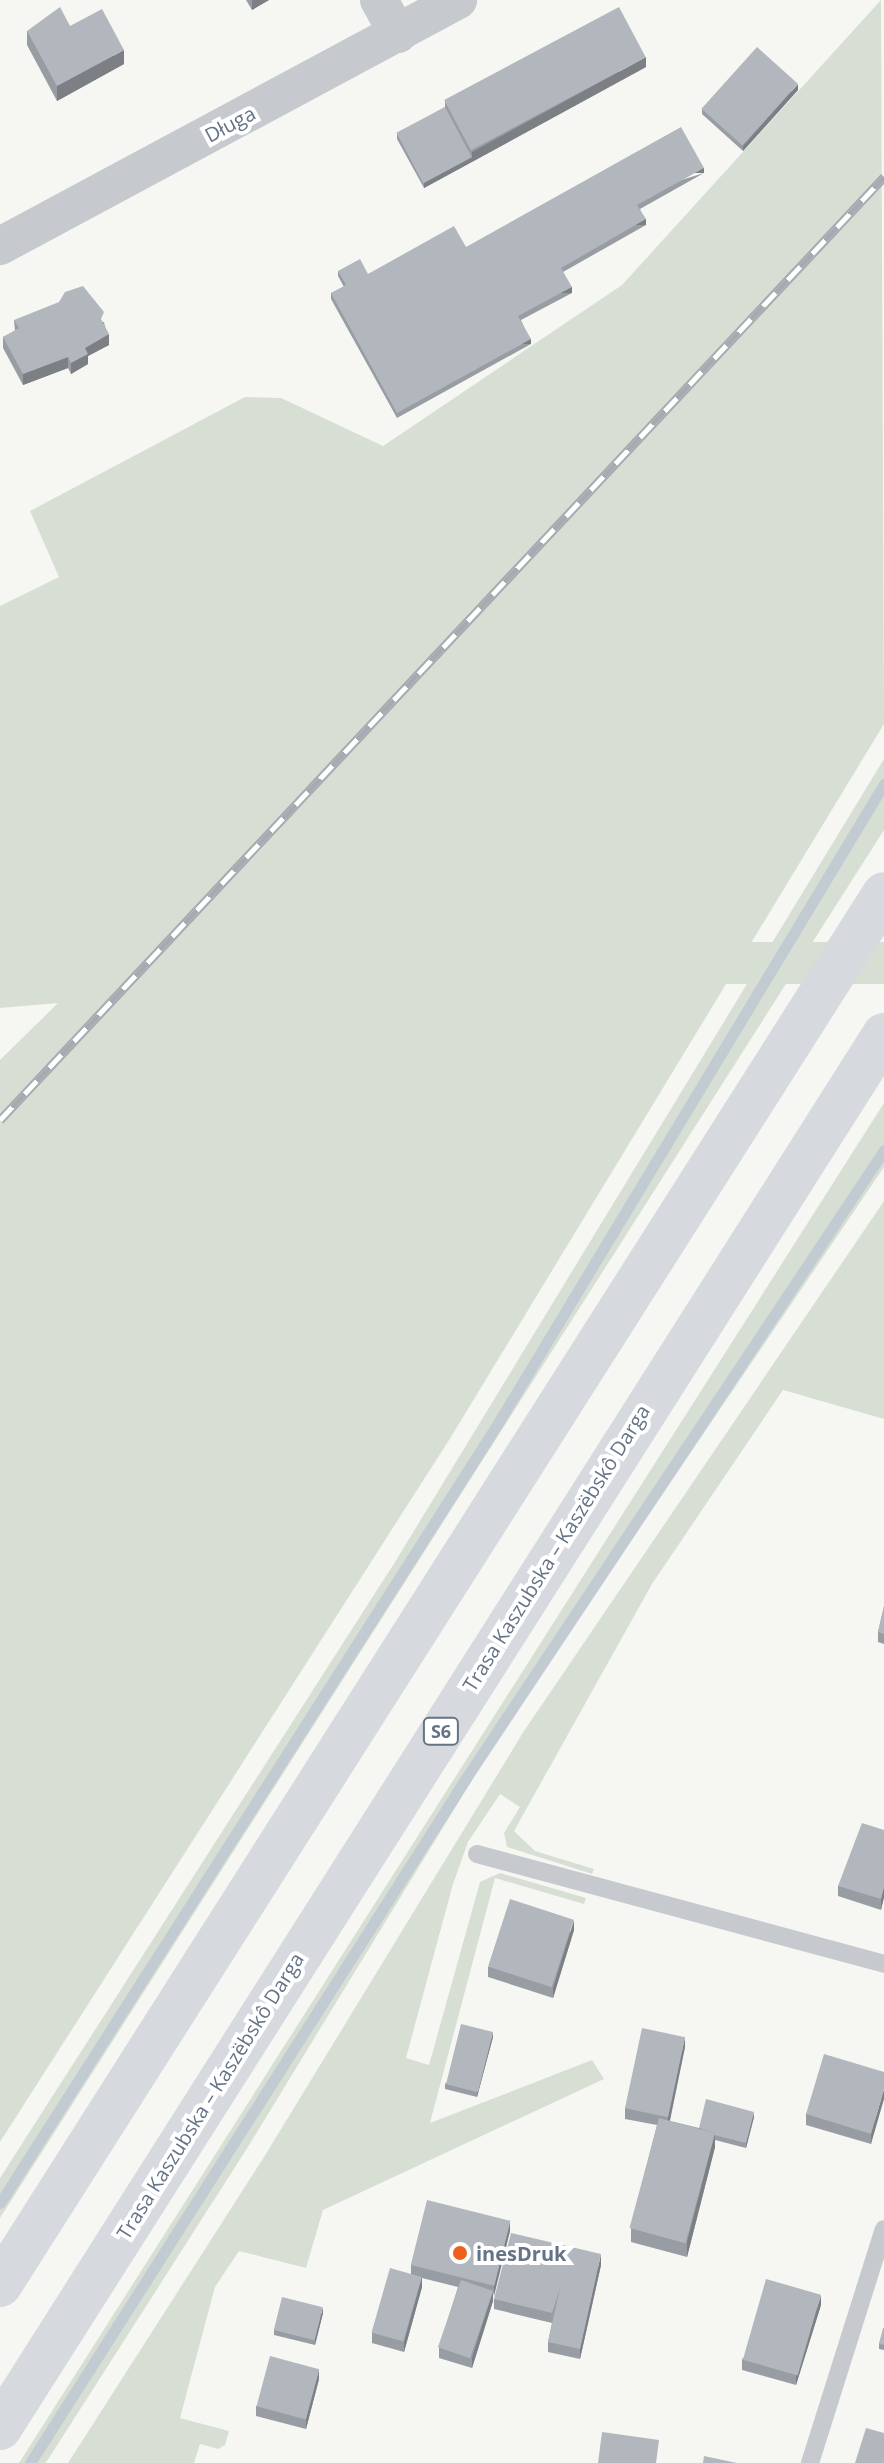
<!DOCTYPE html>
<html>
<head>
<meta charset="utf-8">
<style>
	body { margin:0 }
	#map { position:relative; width:884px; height:2463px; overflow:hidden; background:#f6f7f3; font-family:"Open Sans",sans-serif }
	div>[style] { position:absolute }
	.green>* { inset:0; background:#d7dfd4; transform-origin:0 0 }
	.stream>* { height:11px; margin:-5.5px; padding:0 5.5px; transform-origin:5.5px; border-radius:5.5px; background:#c2cbd1 }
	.service>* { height:18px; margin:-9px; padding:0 9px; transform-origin:9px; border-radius:9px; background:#c6c9cd }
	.minor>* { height:38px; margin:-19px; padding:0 19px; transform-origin:19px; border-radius:19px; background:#c6c9cd }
	.motorway>* { height:44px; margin:-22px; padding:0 22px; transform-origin:22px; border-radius:22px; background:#d6dadf }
	.rail>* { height:9px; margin-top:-4.5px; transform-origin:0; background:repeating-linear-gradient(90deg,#fff 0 18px,#a6abb2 0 36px); box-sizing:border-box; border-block:2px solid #a6abb2 }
	.wall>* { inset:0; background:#989da3 }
	.shaded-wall>* { inset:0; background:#7c8084; transform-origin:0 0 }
	.building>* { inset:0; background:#b1b7bd; transform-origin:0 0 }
	.dots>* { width:22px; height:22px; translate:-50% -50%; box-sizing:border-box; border:4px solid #fff; border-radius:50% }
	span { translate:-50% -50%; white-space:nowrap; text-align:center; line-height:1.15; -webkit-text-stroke:8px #fff; paint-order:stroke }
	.shield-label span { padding:2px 6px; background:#fff; border:2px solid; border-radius:6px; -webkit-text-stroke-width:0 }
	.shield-label { font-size:18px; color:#647386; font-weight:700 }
	.street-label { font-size:20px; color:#647386 }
	.poi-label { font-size:20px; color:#647386; font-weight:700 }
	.left { translate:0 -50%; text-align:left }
</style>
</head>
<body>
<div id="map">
	<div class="green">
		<div style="clip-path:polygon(881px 0,884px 724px,451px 1437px,0 2142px,0 1060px,58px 1003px,0 1008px,0 606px,59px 577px,30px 511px,245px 397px,281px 398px,383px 446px,622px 285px)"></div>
		<div style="clip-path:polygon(884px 759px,884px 830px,0 2218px,0 2178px,395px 1562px)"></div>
		<div style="left:884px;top:942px;width:42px;height:1652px;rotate:90deg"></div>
		<div style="clip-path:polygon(884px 1103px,884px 1167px,499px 1736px,246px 2150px,49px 2458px,45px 2463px,19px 2463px)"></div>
		<div style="clip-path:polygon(884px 1201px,884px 1419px,783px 1390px,652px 1584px,514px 1831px,535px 1851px,594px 1869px,592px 1874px,507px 1847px,504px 1833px,520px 1807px,500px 1794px,468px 1842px,453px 1884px,406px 2058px,429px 2065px,480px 1882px,500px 1873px,586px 1898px,584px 1904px,495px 1878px,430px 2123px,592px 2060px,604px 2079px,323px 2210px,306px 2268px,239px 2251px,215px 2287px,180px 2418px,229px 2431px,225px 2445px,218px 2449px,200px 2444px,194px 2463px,68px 2463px,264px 2157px,524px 1731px)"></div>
	</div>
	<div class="stream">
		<div style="left:0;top:2203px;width:925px;rotate:-57.44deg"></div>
		<div style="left:498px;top:1423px;width:747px;rotate:-58.87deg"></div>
		<div style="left:30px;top:2463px;width:812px;rotate:-57.52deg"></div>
		<div style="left:466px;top:1778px;width:754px;rotate:-56.35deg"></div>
	</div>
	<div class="service">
		<div style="left:477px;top:1854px;width:422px;rotate:15.1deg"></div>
		<div style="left:810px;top:2463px;width:245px;rotate:-72.5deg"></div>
	</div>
	<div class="minor">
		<div style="left:379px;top:0;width:39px;rotate:61deg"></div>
		<div style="left:0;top:246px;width:520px;rotate:-28.24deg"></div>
	</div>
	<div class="motorway">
		<div style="left:0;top:2285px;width:1648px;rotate:-57.56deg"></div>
		<div style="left:0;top:2428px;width:1650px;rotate:-57.6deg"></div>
	</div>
	<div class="rail">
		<div style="left:0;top:1120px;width:1293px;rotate:-46.85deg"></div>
	</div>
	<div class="wall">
		<div style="clip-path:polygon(246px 0,269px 0,252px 10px)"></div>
		<div style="clip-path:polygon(70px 26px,124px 64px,57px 101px,27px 45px,27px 31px)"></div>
		<div style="clip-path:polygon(646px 67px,424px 188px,397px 139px,397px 134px,445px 107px,445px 102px)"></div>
		<div style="clip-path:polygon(798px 90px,743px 151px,702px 114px,702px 109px)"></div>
		<div style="clip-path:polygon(704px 173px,640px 209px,646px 225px,563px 272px,572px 293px,521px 320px,531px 344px,397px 418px,331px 299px,331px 293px,344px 287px,338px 276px,338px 271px,368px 274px,466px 247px)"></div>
		<div style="clip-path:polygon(14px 320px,104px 322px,109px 345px,88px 356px,88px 364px,71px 374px,68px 368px,23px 385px,3px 348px,3px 337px,15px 331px)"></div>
		<div style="clip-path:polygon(884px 1606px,884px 1644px,878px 1642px,878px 1632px)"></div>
		<div style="clip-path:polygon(884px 1830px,884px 1897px,881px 1910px,838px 1896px,838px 1886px)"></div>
		<div style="clip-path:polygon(574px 1930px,553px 1998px,488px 1977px,488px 1967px)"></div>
		<div style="clip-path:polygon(493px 2037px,477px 2097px,445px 2089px,445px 2084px)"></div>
		<div style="clip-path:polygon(685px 2047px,670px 2121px,699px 2128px,754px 2117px,746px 2148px,715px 2140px,715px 2147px,687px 2257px,631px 2242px,631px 2228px,657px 2125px,625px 2119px,625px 2108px)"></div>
		<div style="clip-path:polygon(884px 2072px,871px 2144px,806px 2125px,806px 2114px)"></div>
		<div style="clip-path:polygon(510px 2231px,493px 2296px,493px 2301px,472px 2368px,439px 2358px,439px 2348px,458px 2287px,422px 2278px,422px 2287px,404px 2352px,372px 2343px,372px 2333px,411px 2274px,411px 2265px)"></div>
		<div style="clip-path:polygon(601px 2265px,580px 2359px,548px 2352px,548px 2342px,552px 2323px,494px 2309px,494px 2299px)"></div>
		<div style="clip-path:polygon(821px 2305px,796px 2385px,742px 2370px,742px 2359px)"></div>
		<div style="clip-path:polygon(323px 2313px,315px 2345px,274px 2335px,274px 2330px)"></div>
		<div style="clip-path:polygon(884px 2328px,884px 2350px,879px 2349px,879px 2344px)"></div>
		<div style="clip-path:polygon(319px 2379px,306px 2429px,256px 2416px,256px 2406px)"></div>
	</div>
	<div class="shaded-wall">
		<div style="clip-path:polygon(252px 0,269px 0,252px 10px)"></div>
		<div style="clip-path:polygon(124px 50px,124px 64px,57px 101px,57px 86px)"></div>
		<div style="clip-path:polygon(646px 57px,646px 67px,424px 188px,424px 183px,472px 157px,472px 152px)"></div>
		<div style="clip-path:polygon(798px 84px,798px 90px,743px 151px,743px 146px)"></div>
		<div style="left:704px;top:168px;width:5px;height:77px;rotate:90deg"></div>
		<div style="left:646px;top:219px;width:6px;height:98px;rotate:90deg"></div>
		<div style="left:572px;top:287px;width:6px;height:61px;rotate:90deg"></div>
		<div style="clip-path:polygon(109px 334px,109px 345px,88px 356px,88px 364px,71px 374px,71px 363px,85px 348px)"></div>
		<div style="left:531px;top:339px;width:5px;height:153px;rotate:90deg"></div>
		<div style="clip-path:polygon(68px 357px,68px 368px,23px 385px,23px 374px)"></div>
		<div style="clip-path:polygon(884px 1887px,884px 1897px,881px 1910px,881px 1899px)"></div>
		<div style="clip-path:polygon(574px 1920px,574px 1930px,553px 1998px,553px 1988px)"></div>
		<div style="clip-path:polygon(493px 2032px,493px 2037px,477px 2097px,477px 2092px)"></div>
		<div style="clip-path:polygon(685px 2037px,685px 2047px,668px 2128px,668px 2117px)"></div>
		<div style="clip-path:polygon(884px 2089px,884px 2099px,871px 2144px,871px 2134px)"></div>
		<div style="clip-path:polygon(754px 2112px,754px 2117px,746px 2148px,746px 2143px)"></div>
		<div style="clip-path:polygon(715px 2133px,715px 2147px,687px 2257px,687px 2242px)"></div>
		<div style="clip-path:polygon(510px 2221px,510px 2231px,494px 2296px,494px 2286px)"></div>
		<div style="clip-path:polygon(601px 2254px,601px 2265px,580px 2359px,580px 2349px)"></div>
		<div style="clip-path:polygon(422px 2277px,422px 2287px,404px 2352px,404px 2342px)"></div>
		<div style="clip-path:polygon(493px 2291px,493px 2301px,472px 2368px,472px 2358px)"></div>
		<div style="clip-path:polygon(821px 2295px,821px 2305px,796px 2385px,796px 2375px)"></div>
		<div style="clip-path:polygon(323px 2307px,323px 2313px,315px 2345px,315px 2339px)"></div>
		<div style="clip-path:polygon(319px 2369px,319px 2379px,306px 2429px,306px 2419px)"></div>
	</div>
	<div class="building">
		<div style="clip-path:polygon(60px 7px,70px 26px,102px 9px,124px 50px,57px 86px,27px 31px)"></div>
		<div style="left:619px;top:7px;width:57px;height:198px;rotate:62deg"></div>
		<div style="left:757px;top:47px;width:55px;height:83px;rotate:42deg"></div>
		<div style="left:445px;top:107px;width:57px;height:55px;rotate:62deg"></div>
		<div style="clip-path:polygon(681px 127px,704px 168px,637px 205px,646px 219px,561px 268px,572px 287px,518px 316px,531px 339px,397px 413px,331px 293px,346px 285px,338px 271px,360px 259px,368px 274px,454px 226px,466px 247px)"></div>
		<div style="clip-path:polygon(83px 286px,104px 312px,101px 319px,109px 334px,85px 348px,88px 354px,71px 363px,68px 357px,23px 374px,3px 337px,19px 328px,14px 320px,59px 302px,65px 292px)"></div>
		<div style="clip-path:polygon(884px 1606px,884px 1634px,878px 1632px)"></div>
		<div style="clip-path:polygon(862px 1823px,884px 1830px,884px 1887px,881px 1899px,838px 1886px)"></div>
		<div style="left:510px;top:1899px;width:67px;height:71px;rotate:18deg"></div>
		<div style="left:461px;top:2024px;width:33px;height:62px;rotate:14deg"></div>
		<div style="left:642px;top:2028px;width:44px;height:82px;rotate:12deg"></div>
		<div style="clip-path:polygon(824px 2054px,884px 2072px,884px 2089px,871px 2134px,806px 2114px)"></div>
		<div style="clip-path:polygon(706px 2099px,754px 2112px,746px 2143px,714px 2135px,715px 2133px,699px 2128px)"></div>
		<div style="left:659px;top:2118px;width:58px;height:114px;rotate:15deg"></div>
		<div style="left:427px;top:2200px;width:86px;height:67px;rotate:14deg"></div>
		<div style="clip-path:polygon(511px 2233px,601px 2254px,580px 2349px,548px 2342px,560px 2288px,552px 2313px,494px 2299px)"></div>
		<div style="left:390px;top:2268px;width:33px;height:67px;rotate:16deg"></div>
		<div style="left:766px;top:2279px;width:57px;height:84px;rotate:16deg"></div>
		<div style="left:461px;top:2280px;width:34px;height:71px;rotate:19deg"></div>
		<div style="left:282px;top:2297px;width:42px;height:34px;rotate:14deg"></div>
		<div style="clip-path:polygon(883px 2328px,884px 2328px,884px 2345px,879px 2344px)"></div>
		<div style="left:270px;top:2356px;width:51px;height:52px;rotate:15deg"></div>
		<div style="clip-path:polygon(866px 2428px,884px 2433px,884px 2463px,855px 2463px)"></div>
		<div style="clip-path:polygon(602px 2432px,659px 2440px,656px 2463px,598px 2463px)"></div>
		<div style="clip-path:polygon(704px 2456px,737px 2463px,703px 2463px)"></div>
	</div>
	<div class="dots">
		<div style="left:460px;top:2253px;background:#ed611c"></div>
	</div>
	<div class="shield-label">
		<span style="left:441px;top:1731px">S6</span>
	</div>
	<div class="street-label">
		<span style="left:230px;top:124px;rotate:-28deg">Długa</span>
		<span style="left:556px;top:1548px;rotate:-58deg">Trasa Kaszubska – Kaszëbskô Darga</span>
		<span style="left:210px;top:2096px;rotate:-58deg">Trasa Kaszubska – Kaszëbskô Darga</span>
	</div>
	<div class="poi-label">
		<span class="left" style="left:476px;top:2253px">inesDruk</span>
	</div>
</div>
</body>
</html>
